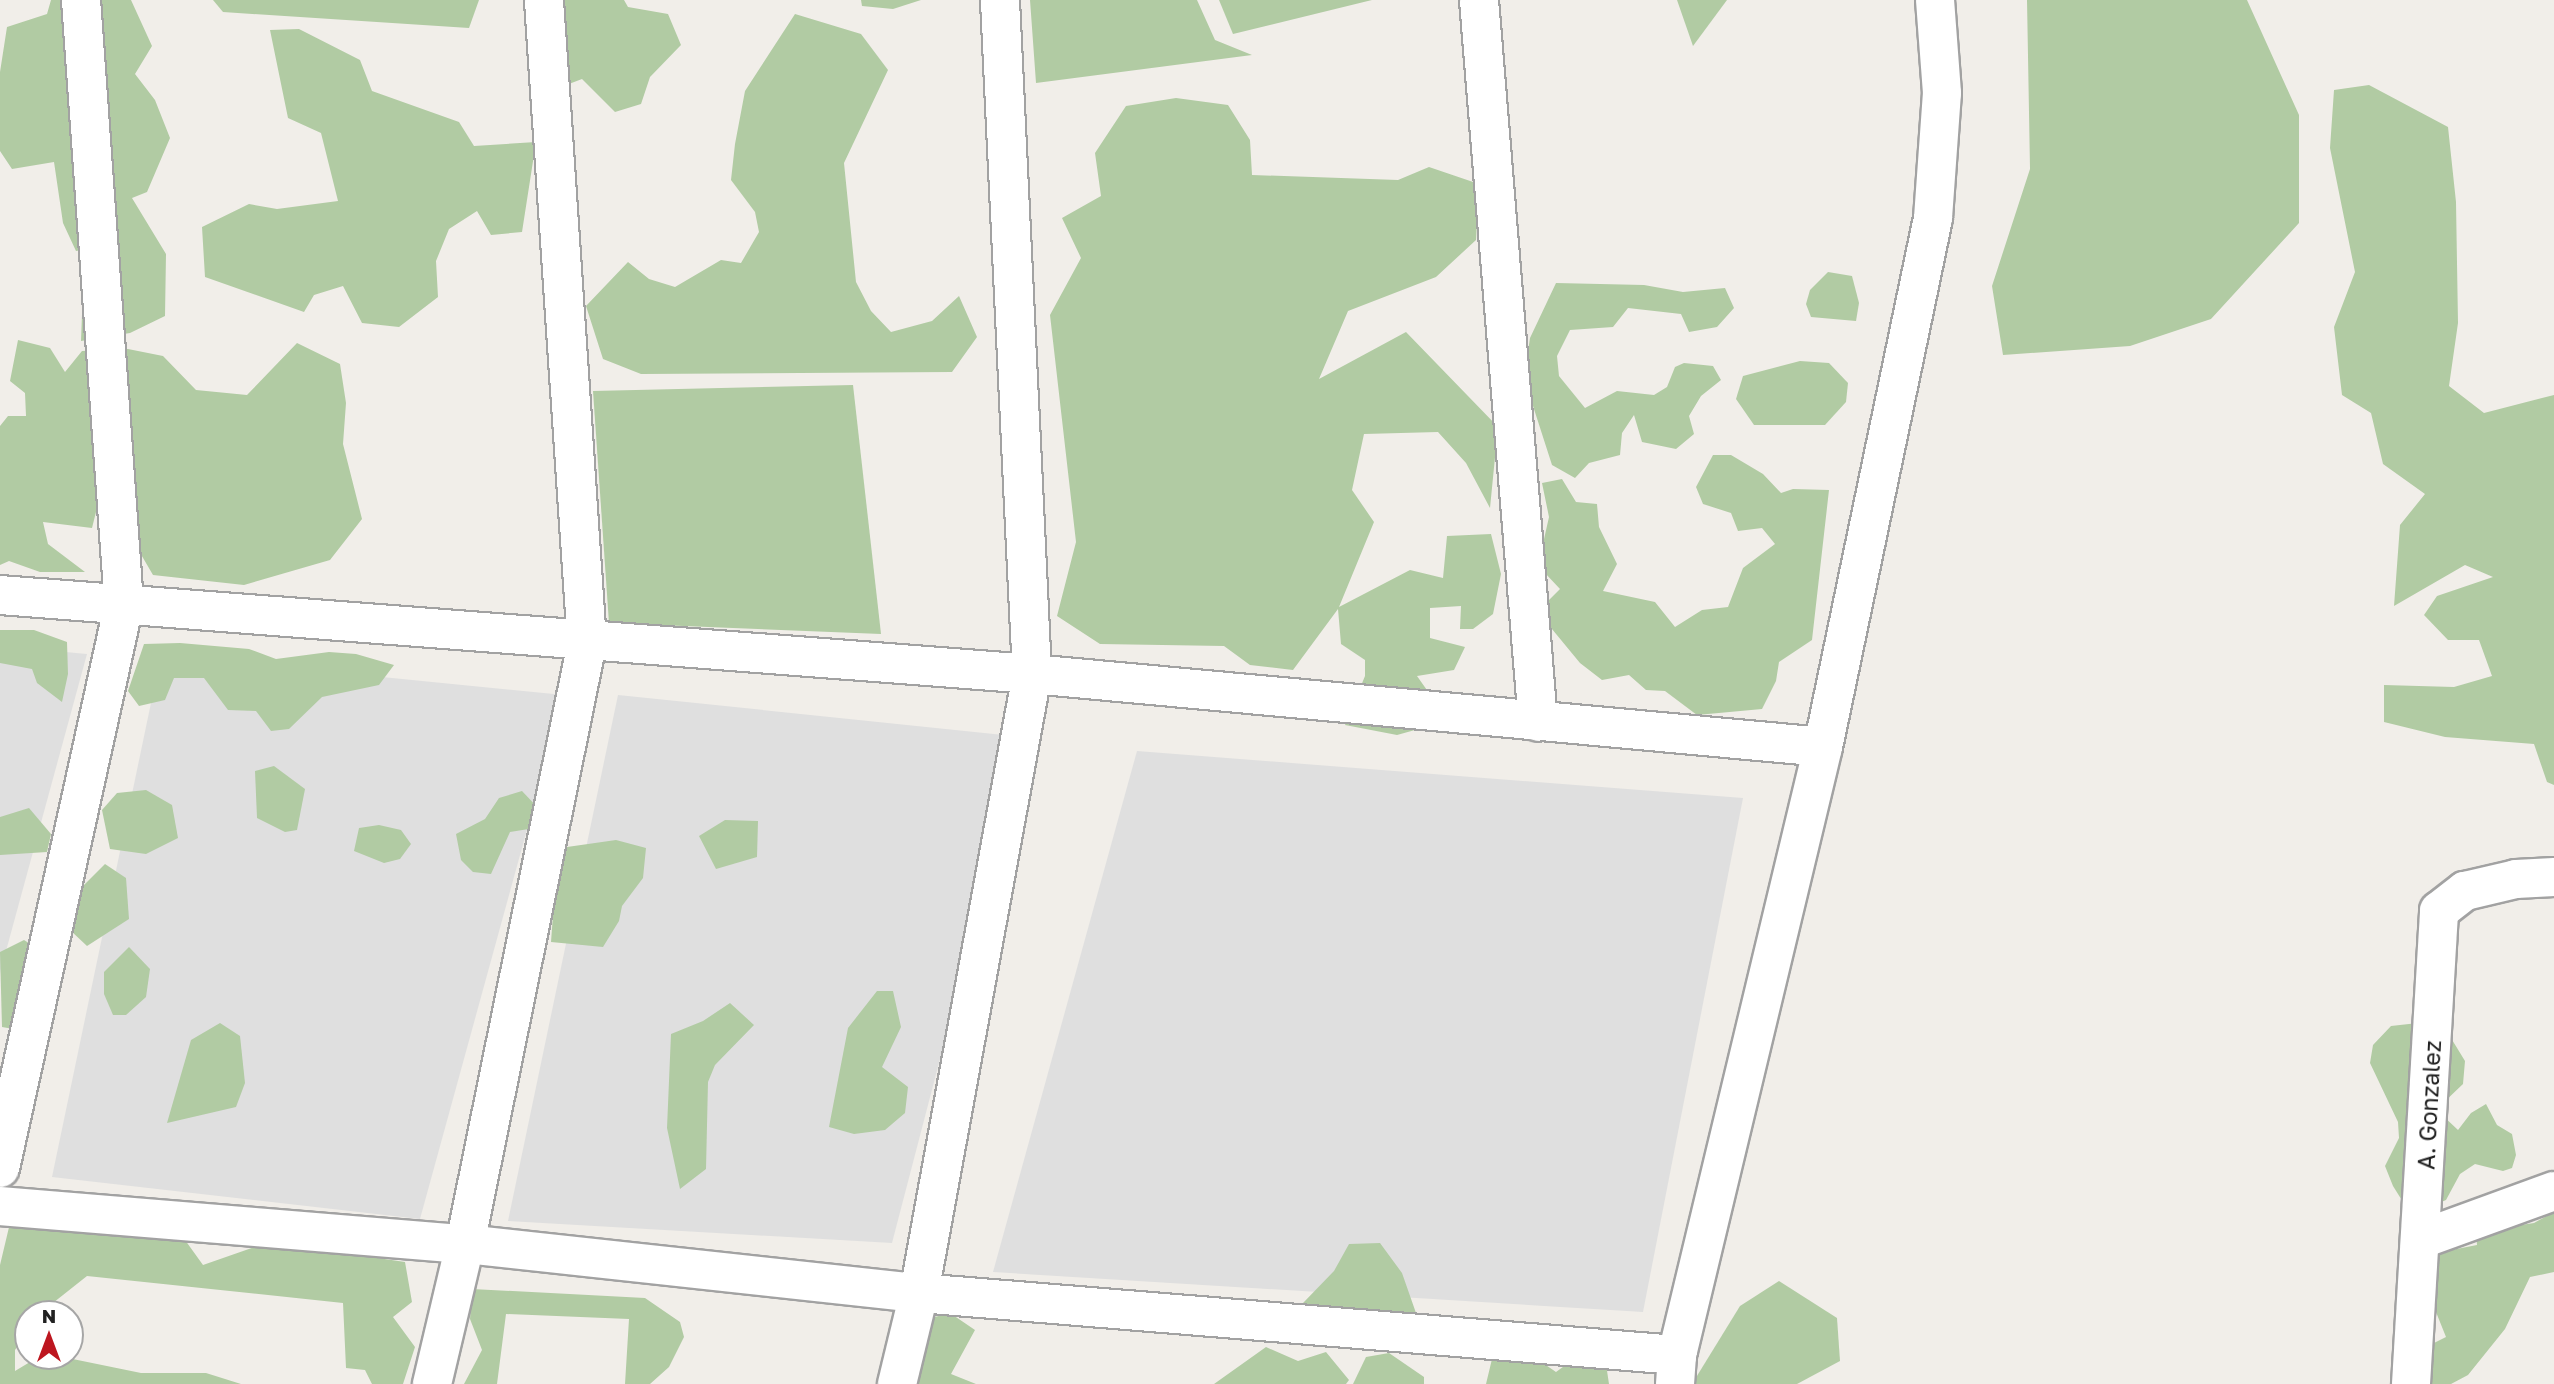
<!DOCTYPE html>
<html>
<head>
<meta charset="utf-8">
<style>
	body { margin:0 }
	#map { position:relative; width:2554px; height:1384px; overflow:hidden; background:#f1eee9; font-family:"Golos Text",sans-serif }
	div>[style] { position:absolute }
	.residential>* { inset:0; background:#dfdfdf }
	.forest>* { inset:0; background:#b1cba3 }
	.roads { filter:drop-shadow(2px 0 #a2a2a2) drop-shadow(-2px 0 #a2a2a2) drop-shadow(0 2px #a2a2a2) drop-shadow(0 -2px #a2a2a2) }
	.minor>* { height:38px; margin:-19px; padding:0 19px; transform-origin:19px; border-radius:19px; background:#fff }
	span { translate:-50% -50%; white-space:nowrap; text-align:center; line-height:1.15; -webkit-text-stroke:6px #fff; paint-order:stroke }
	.street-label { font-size:23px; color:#212121 }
	.north { position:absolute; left:14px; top:1300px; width:70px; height:70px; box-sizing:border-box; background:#fff; border:2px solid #a6a6a6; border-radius:50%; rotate:0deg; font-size:19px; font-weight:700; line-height:28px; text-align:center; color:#212121 }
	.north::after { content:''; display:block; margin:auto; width:24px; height:32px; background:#bd161f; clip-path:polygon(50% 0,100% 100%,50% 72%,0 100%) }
</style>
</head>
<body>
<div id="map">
	<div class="residential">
		<div style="clip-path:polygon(0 646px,87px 654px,0 973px)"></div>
		<div style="clip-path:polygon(161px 655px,564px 695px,420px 1219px,52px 1177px)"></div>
		<div style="clip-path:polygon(618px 695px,1024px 737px,892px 1243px,508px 1221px)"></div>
		<div style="clip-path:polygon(1137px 751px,1743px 798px,1643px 1312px,993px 1272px)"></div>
	</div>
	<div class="forest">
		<div style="clip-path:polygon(51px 0,131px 0,152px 46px,135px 74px,155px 100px,170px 138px,147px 192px,132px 198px,166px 254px,165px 316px,130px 333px,81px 341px,83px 288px,117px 244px,76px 251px,63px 223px,54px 162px,12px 169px,0 151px,0 72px,7px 27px,47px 14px)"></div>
		<div style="clip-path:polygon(213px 0,479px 0,469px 28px,223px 12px)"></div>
		<div style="clip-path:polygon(557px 0,624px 0,628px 7px,668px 14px,681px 45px,650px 77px,641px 104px,615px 112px,582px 79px,561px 87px)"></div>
		<div style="clip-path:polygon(861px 0,921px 0,893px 9px,862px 6px)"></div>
		<div style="clip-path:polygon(1030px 0,1197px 0,1215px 40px,1252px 55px,1036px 83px)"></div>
		<div style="clip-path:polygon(1219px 0,1372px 0,1233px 34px)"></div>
		<div style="clip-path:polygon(1677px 0,1727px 0,1693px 46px)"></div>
		<div style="clip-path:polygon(2027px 0,2247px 0,2299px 115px,2299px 223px,2211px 319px,2130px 346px,2003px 355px,1992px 286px,2030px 169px)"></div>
		<div style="clip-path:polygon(795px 14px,861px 34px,888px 70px,844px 163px,856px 282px,871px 311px,891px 332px,932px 321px,959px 296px,977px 337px,952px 372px,641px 374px,603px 359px,586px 306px,628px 262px,649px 279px,675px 287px,721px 260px,741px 263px,759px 232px,755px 212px,731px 180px,735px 144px,745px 91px)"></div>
		<div style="clip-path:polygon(299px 29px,360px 60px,372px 91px,459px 122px,474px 146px,536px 142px,522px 232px,491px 235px,477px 211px,449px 229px,436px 261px,438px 297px,399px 327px,362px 323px,343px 286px,314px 295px,304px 312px,205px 277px,202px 227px,249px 204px,277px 209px,338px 201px,321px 133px,288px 118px,270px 30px)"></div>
		<div style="clip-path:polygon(2369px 85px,2448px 127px,2456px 202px,2458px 323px,2449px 386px,2484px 413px,2554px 395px,2554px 785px,2547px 782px,2534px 744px,2445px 737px,2384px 722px,2384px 685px,2454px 687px,2492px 676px,2479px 640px,2448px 640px,2424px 615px,2437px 596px,2493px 577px,2465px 565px,2394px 606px,2400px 525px,2425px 494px,2383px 464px,2371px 413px,2342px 395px,2334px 327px,2355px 272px,2330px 148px,2334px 90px)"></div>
		<div style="clip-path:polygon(1176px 98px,1228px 105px,1250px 140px,1252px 175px,1398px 180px,1429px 167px,1479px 184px,1476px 240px,1436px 277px,1348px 311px,1319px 379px,1406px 332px,1498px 427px,1490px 508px,1466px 463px,1438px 432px,1364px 434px,1352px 490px,1374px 522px,1339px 607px,1410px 570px,1443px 578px,1447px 536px,1491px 534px,1501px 574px,1493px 614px,1473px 629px,1460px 629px,1461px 606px,1430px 608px,1430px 638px,1465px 647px,1454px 670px,1417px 676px,1429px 693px,1415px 730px,1397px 735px,1345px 725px,1365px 676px,1365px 660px,1341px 644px,1338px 609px,1293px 670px,1250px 665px,1224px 646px,1100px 644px,1057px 616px,1076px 542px,1050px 315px,1081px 258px,1062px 218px,1101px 196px,1095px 153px,1126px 106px)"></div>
		<div style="clip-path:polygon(1828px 272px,1852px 276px,1859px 303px,1856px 321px,1811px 317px,1806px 304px,1810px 290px)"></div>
		<div style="clip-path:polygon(1556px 283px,1644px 285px,1683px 292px,1725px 288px,1734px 308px,1717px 327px,1689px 332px,1681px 314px,1628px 308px,1613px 327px,1570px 330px,1557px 356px,1559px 376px,1585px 408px,1617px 391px,1654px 395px,1667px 387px,1675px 367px,1684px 363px,1713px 366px,1721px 380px,1701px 396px,1689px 416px,1694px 434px,1676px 449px,1642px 442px,1634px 415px,1622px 433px,1620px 455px,1589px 463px,1575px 478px,1552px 465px,1524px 378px,1530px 338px)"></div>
		<div style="clip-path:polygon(18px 340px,50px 348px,65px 372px,82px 351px,128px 349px,163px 356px,196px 390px,247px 395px,297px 343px,340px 364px,346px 403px,343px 444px,362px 519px,330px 560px,244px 585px,153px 575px,139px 551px,98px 504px,92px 528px,43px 522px,48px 544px,85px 572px,40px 572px,9px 561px,0 565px,0 426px,8px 416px,26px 416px,25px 393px,10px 381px)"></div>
		<div style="clip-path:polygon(1800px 361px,1829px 363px,1848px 383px,1846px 402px,1825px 425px,1754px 425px,1736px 399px,1743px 376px)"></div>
		<div style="clip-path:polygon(853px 385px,881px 634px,609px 623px,593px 391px)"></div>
		<div style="clip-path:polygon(1713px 455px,1731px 455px,1763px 474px,1781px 493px,1793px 489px,1829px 490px,1812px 640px,1779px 662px,1776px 681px,1762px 709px,1697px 715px,1665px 691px,1646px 690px,1629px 675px,1602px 680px,1580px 663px,1547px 623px,1549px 600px,1560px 589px,1544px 572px,1542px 548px,1549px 517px,1542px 483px,1562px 479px,1576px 502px,1597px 504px,1599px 527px,1617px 564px,1603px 591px,1655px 602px,1675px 627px,1702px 610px,1728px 607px,1743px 568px,1775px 544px,1762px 528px,1738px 531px,1731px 513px,1703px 504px,1696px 487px)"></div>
		<div style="clip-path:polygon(0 630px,34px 630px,67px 642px,68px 674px,62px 702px,37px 683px,32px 669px,0 663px)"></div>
		<div style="clip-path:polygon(180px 643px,249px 649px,276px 659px,329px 652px,356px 654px,394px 665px,379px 685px,322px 697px,289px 729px,271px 731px,256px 711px,228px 710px,204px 678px,174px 678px,165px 700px,139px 706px,128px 691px,144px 644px)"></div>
		<div style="clip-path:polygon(274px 766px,305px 789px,297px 830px,285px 832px,257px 818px,255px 771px)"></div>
		<div style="clip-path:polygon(146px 790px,172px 805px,178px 838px,146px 854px,110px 849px,102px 810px,117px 793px)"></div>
		<div style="clip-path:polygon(522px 791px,540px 810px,535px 828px,510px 832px,491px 874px,473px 872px,461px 860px,456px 834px,485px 819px,499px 798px)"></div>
		<div style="clip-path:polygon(29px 808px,51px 834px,47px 852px,0 855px,0 817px)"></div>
		<div style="clip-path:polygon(725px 820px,758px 821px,757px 857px,716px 869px,699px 836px)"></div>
		<div style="clip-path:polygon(379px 825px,401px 830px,411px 844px,400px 859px,384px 863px,354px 851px,359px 828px)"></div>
		<div style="clip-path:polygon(616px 840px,646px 848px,643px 878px,622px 906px,619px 921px,603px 947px,551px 942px,555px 887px,567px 847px)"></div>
		<div style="clip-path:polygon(105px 864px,126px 878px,129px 919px,87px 946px,70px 930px,81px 888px)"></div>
		<div style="clip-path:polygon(24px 940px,65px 966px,56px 1000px,19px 1030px,2px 1027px,0 952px)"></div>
		<div style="clip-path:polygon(129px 947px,150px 969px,146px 997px,126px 1015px,113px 1015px,104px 994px,104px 972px)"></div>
		<div style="clip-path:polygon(877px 991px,893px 991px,901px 1027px,882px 1067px,908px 1087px,905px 1113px,885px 1130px,854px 1134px,829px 1127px,848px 1028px)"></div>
		<div style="clip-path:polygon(730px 1003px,754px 1025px,715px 1065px,708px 1082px,706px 1169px,680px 1189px,667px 1128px,671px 1034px,703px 1021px)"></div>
		<div style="clip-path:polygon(2436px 1021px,2443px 1025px,2465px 1061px,2463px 1084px,2441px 1105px,2441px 1114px,2458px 1130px,2471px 1113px,2486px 1104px,2497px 1125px,2512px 1134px,2516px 1155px,2512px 1168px,2503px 1171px,2475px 1164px,2460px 1174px,2446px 1200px,2432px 1206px,2403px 1202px,2393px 1186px,2385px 1166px,2399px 1138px,2398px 1122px,2370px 1063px,2373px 1045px,2391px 1026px)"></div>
		<div style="clip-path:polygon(220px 1023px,240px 1036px,245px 1083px,236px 1107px,167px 1123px,191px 1040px)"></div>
		<div style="clip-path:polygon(2554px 1212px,2554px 1272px,2530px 1277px,2505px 1329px,2468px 1375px,2451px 1384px,2419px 1384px,2430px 1345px,2446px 1337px,2434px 1307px,2436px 1253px,2477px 1245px,2476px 1232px,2534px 1223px)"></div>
		<div style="clip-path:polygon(10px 1223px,185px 1240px,203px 1265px,269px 1242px,405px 1262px,412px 1302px,393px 1317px,415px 1347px,403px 1384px,372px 1384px,365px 1370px,346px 1368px,343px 1303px,87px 1276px,39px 1314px,28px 1314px,28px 1330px,15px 1350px,15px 1371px,40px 1356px,58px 1356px,141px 1373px,206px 1373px,241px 1384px,0 1384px,0 1265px)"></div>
		<div style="clip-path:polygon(1380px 1243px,1402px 1273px,1416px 1313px,1368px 1349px,1337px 1347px,1308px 1318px,1303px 1303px,1334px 1271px,1349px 1244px)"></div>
		<div style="clip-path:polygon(1779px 1281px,1837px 1318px,1840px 1361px,1797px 1384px,1692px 1384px,1740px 1306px)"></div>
		<div style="clip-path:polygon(472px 1289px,645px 1298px,680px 1322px,684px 1337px,669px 1367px,650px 1384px,625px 1384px,629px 1319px,506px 1314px,497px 1384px,464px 1384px,482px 1350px,470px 1319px)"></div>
		<div style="clip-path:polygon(950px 1313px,975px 1330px,951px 1374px,976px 1384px,911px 1384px,931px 1318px)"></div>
		<div style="clip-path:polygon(1266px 1347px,1298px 1361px,1326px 1352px,1349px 1380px,1346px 1384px,1214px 1384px)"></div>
		<div style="clip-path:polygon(1389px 1353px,1424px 1377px,1424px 1384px,1353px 1384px,1366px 1357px)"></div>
		<div style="clip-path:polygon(1504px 1353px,1537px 1359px,1556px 1372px,1567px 1364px,1606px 1364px,1609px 1384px,1486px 1384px,1492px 1359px)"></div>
	</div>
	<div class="roads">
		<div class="minor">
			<div style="left:1479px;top:0;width:724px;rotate:85.33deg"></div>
			<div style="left:0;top:595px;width:1035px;rotate:4.38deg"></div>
			<div style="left:1032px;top:674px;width:794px;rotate:5.27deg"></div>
			<div style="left:0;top:1168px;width:577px;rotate:-77.6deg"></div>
			<div style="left:124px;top:604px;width:606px;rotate:-94.07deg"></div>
			<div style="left:0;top:1206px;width:467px;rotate:4.7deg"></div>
			<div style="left:465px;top:1244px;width:457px;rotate:6.2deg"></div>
			<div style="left:919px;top:1293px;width:761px;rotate:4.68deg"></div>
			<div style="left:2422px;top:1239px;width:140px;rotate:-20deg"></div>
			<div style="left:432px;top:1384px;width:144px;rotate:-76.7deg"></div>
			<div style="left:465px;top:1244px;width:613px;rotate:-78.53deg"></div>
			<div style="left:587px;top:643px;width:644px;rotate:-93.83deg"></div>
			<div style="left:897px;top:1384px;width:94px;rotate:-76.4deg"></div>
			<div style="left:919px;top:1293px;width:629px;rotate:-79.65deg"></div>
			<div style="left:1032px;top:674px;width:675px;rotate:-92.72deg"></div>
			<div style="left:1675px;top:1384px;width:29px;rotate:-86deg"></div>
			<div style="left:1677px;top:1355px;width:625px;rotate:-76.5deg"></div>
			<div style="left:1823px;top:747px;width:540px;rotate:-78.25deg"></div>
			<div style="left:1933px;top:218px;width:125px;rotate:-85.9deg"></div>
			<div style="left:1942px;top:93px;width:93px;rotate:-94.3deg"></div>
			<div style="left:2411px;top:1384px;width:474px;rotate:-86.6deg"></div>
			<div style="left:2439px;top:911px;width:33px;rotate:-38deg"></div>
			<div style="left:2465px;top:891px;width:52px;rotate:-13.2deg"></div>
			<div style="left:2516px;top:879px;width:38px;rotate:-3deg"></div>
		</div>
	</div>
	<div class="street-label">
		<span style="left:2429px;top:1105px;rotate:-87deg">A. Gonzalez</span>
	</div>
	<div class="north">N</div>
</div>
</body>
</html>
